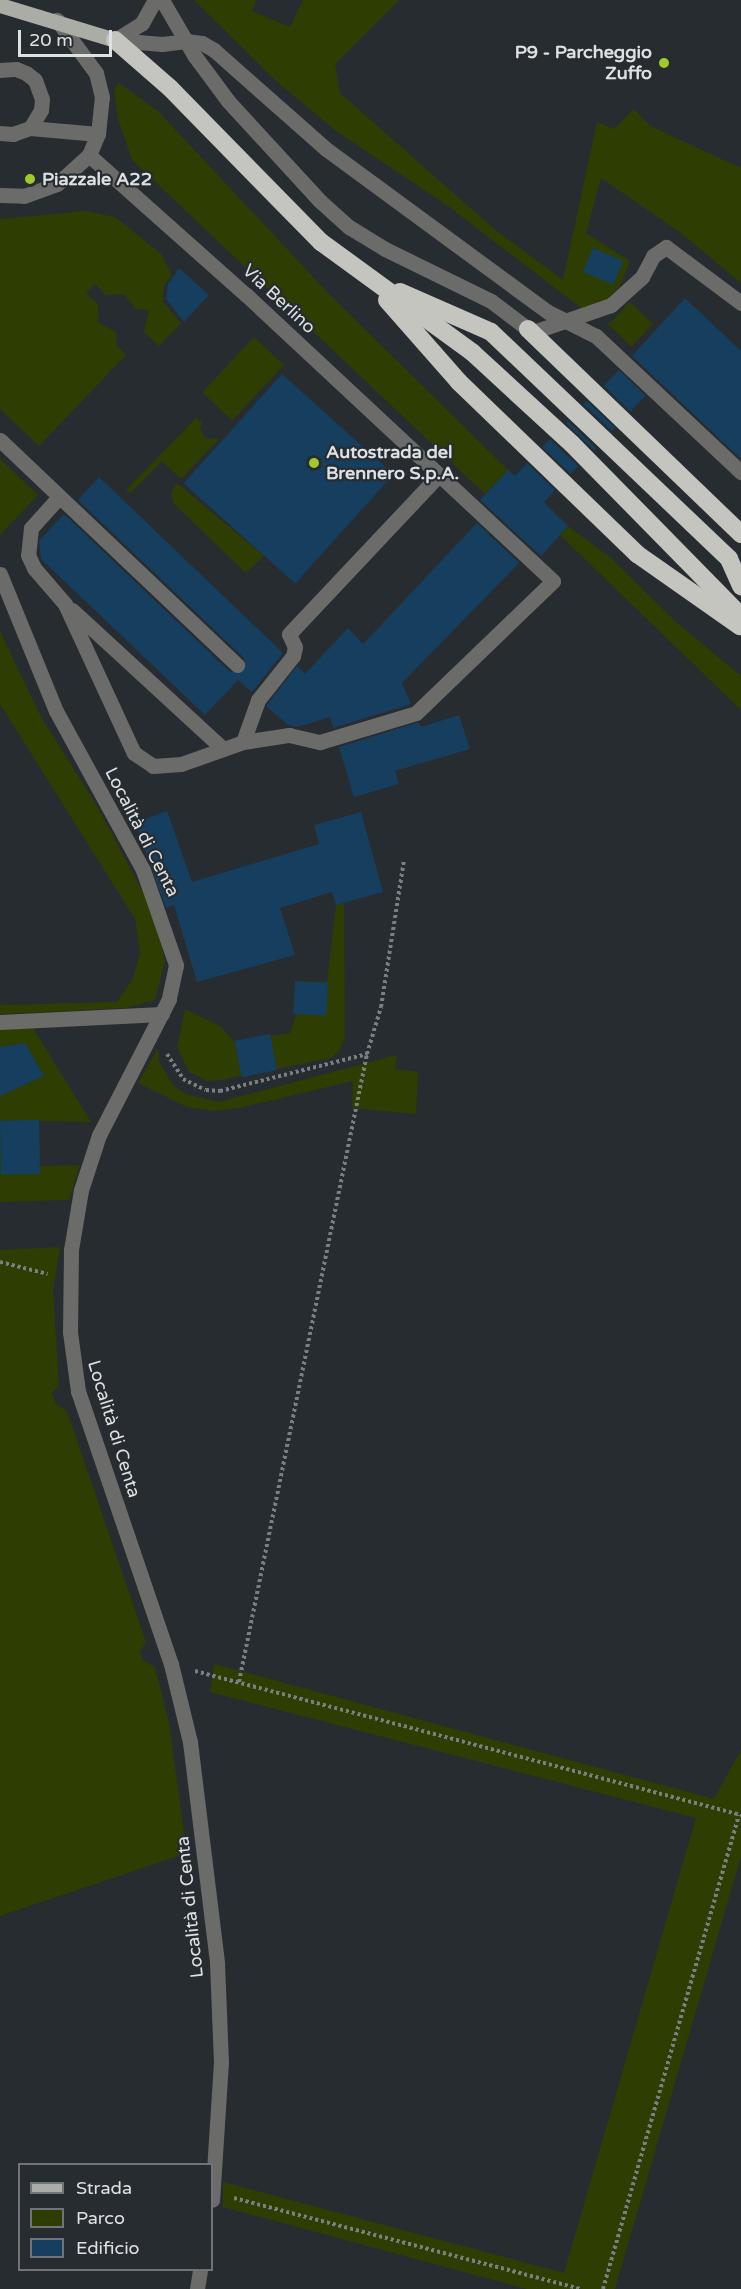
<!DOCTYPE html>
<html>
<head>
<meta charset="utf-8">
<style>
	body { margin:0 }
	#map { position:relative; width:741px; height:2289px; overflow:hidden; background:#272c30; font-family:"Varela Round",sans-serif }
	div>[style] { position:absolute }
	.green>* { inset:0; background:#2e3d02; transform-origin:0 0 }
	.building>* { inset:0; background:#163e5f; transform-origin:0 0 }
	.path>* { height:4px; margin-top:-2px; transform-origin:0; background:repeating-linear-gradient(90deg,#7b7f83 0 3px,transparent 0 6px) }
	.minor>* { height:15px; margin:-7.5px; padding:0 7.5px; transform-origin:7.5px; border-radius:7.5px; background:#6b6c69 }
	.major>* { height:15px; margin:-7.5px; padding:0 7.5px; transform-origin:7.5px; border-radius:7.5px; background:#aaaca6 }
	.highway>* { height:18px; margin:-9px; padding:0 9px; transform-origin:9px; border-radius:9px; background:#c3c5be }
	.dots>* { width:16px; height:16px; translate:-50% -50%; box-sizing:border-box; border:3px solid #272c30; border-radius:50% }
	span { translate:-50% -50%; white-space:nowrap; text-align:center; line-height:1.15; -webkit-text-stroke:4.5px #272c30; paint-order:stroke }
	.poi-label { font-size:18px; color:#dee1e4; font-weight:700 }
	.right { translate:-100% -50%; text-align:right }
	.left { translate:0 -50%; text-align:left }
	.street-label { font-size:18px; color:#dee1e4 }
	.legend { position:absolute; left:18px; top:2163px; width:195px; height:108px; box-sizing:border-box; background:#272c30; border:2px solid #707478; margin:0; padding:8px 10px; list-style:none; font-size:18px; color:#dee1e4 }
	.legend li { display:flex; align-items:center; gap:12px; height:30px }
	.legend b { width:30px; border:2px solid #707478 }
	.scale { position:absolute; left:18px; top:30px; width:94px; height:27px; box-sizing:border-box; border:3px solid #dee1e4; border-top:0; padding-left:8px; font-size:18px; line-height:21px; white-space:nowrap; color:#dee1e4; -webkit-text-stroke:4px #272c30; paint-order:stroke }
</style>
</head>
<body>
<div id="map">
	<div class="green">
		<div style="clip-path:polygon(194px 0,256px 0,252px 11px,290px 27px,303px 0,399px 0,335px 64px,340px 93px,493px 228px,563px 280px,597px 122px,614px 129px,634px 109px,650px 126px,741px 168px,741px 283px,681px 233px,601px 178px,586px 233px,630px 261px,620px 286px,607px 299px,581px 308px,448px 206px,336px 131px,275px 80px)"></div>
		<div style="clip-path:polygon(119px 83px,158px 111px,328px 293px,508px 470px,485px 494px,132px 160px,118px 119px,114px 89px)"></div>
		<div style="clip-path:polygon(85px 211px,115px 217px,161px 254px,172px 275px,164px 286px,163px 302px,181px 323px,159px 346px,144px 332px,149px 310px,136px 309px,124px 294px,106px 295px,95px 284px,86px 293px,98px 304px,99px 323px,116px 332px,117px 346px,126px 355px,39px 446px,0 409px,0 219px)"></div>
		<div style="left:630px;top:302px;width:32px;height:31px;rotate:44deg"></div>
		<div style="left:254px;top:337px;width:41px;height:76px;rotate:43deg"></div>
		<div style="clip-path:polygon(196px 418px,202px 423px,200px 429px,205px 438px,219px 439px,181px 479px,162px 461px,130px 493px,126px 490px)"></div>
		<div style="clip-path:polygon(0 459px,38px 495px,0 535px)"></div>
		<div style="clip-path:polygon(177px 483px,264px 556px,246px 573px,174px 504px,171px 493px)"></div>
		<div style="clip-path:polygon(568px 526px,611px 558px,676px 622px,741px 676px,741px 710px,560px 535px)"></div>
		<div style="clip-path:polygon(0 631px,41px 717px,97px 806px,154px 913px,165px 961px,155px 1000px,126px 1008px,0 1014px,0 1005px,117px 1002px,133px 979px,140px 952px,135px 919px,0 704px)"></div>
		<div style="clip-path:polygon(344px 903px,345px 1038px,339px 1051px,331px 1058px,221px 1080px,208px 1081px,189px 1072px,177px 1047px,185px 1009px,220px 1026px,235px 1042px,290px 1033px,297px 1014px,293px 1014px,295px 981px,327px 982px,336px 905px)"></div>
		<div style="clip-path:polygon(33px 1028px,91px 1122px,39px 1121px,40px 1166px,80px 1165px,69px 1200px,0 1202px,0 1030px)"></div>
		<div style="clip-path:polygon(158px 1048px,159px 1062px,173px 1085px,186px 1094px,219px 1102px,397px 1055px,395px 1069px,418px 1072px,416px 1114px,352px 1108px,353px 1081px,239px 1108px,215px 1111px,187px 1107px,138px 1083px)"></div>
		<div style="clip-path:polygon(60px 1247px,53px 1290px,59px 1385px,52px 1393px,56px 1404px,67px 1411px,146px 1642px,140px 1652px,143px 1661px,155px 1667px,169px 1723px,187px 1853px,0 1916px,0 1250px)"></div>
		<div style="clip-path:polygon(214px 1664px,714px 1799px,741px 1750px,741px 1856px,615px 2289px,527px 2289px,223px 2207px,223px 2182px,564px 2273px,696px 1818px,210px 1692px)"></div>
	</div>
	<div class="building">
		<div style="left:593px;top:248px;width:33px;height:26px;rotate:23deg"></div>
		<div style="clip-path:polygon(179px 268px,209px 295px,184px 322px,166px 299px,168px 284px)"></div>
		<div style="clip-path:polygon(685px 298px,741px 351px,741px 459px,632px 356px)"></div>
		<div style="left:619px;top:370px;width:37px;height:22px;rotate:44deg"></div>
		<div style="left:282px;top:374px;width:150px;height:147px;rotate:42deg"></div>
		<div style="clip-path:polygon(587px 401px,615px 428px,612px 431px,583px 404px)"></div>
		<div style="left:568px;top:421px;width:39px;height:3px;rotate:44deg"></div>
		<div style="left:550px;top:439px;width:39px;height:11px;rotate:44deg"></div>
		<div style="clip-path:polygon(527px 463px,555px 490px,544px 502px,568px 526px,541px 556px,480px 500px,508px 470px,515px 476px)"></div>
		<div style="clip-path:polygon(99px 477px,283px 653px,252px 692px,238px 680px,205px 715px,41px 559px,39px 541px,64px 514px,230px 672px,244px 671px,244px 658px,78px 500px)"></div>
		<div style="clip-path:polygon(477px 523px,519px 563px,402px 683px,411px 704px,333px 728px,330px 717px,298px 727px,288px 725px,266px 706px,297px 666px,305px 674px,348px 628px,363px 644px)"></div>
		<div style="clip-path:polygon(459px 715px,470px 749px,395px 771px,399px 784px,354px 797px,339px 747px,419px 722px,421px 727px)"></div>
		<div style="clip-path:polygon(167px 811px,192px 882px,319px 844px,314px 825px,361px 812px,383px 892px,336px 905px,332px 892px,280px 908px,295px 955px,197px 982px,174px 905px,166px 908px,135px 823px)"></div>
		<div style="left:295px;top:981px;width:33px;height:33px;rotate:3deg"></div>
		<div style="left:270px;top:1034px;width:37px;height:36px;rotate:79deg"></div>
		<div style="clip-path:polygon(25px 1043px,44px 1076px,0 1096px,0 1047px)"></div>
		<div style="left:39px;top:1120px;width:54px;height:39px;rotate:89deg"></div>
	</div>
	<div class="path">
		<div style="left:167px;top:1054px;width:30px;rotate:57deg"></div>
		<div style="left:183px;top:1079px;width:25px;rotate:26deg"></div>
		<div style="left:206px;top:1090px;width:14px;rotate:4deg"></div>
		<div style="left:220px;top:1091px;width:152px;rotate:-14.1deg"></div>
		<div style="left:367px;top:1054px;width:49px;rotate:-73.4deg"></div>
		<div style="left:381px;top:1007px;width:149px;rotate:-81.1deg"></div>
		<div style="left:0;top:1262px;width:49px;rotate:14deg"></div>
		<div style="left:195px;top:1671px;width:565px;rotate:14.77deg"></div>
		<div style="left:239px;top:1682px;width:641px;rotate:-78.48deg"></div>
		<div style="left:234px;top:2198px;width:358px;rotate:14.7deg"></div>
		<div style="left:603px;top:2289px;width:493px;rotate:-74deg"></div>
	</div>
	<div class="minor">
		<div style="left:162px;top:0;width:64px;rotate:59.8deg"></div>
		<div style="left:194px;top:55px;width:57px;rotate:53.5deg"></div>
		<div style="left:228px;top:101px;width:136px;rotate:47.4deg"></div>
		<div style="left:320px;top:201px;width:39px;rotate:42deg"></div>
		<div style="left:349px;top:227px;width:42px;rotate:31.4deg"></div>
		<div style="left:385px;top:249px;width:118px;rotate:26.1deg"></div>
		<div style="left:491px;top:301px;width:46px;rotate:37.1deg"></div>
		<div style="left:528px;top:329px;width:8px;rotate:14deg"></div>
		<div style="left:536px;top:331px;width:79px;rotate:-19.1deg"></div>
		<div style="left:611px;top:305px;width:42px;rotate:-42.1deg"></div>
		<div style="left:642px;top:277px;width:24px;rotate:-62deg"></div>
		<div style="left:653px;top:256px;width:16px;rotate:-35deg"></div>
		<div style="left:666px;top:247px;width:94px;rotate:36.7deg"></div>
		<div style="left:115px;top:40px;width:47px;rotate:4.9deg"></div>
		<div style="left:162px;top:44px;width:24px;rotate:-7deg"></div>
		<div style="left:186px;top:41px;width:16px;rotate:7deg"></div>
		<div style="left:202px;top:43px;width:14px;rotate:30deg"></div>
		<div style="left:214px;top:50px;width:149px;rotate:41.5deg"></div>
		<div style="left:326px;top:149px;width:275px;rotate:36.3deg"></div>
		<div style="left:548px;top:312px;width:54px;rotate:26.6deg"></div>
		<div style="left:596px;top:336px;width:199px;rotate:43.2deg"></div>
		<div style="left:115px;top:40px;width:32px;rotate:-32deg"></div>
		<div style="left:142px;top:23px;width:26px;rotate:-61deg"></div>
		<div style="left:0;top:70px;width:16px;rotate:-4deg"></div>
		<div style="left:16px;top:69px;width:11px;rotate:22deg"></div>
		<div style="left:26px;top:73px;width:11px;rotate:38deg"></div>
		<div style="left:35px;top:80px;width:20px;rotate:70deg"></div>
		<div style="left:42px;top:99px;width:11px;rotate:95deg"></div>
		<div style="left:41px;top:110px;width:21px;rotate:121deg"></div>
		<div style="left:30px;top:128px;width:18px;rotate:161deg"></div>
		<div style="left:13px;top:134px;width:13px;rotate:-176deg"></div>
		<div style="left:30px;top:128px;width:68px;rotate:5deg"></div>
		<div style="left:0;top:195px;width:24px;rotate:2deg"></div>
		<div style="left:24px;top:196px;width:35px;rotate:-20deg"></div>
		<div style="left:57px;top:184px;width:43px;rotate:-42.2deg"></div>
		<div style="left:89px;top:155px;width:23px;rotate:-67deg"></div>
		<div style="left:98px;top:134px;width:37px;rotate:-84deg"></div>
		<div style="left:102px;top:97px;width:25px;rotate:-104deg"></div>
		<div style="left:96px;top:73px;width:66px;rotate:-126.3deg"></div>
		<div style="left:0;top:440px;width:327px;rotate:43.5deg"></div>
		<div style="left:59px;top:497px;width:42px;rotate:132.1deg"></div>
		<div style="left:31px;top:528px;width:27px;rotate:96deg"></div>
		<div style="left:28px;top:555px;width:14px;rotate:65deg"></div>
		<div style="left:34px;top:568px;width:48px;rotate:49.3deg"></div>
		<div style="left:65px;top:604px;width:164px;rotate:65.2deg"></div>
		<div style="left:134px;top:753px;width:23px;rotate:34deg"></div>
		<div style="left:153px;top:766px;width:28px;rotate:-4deg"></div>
		<div style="left:181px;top:764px;width:66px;rotate:-19.5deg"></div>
		<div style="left:243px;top:742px;width:47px;rotate:-8.7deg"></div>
		<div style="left:289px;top:735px;width:32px;rotate:13deg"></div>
		<div style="left:320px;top:742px;width:100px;rotate:-16.8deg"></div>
		<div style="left:416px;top:713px;width:190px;rotate:-43.9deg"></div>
		<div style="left:553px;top:581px;width:420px;rotate:-137deg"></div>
		<div style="left:246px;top:295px;width:210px;rotate:-138.3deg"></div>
		<div style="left:0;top:574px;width:148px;rotate:67.8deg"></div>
		<div style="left:56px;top:711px;width:181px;rotate:61.3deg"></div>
		<div style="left:143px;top:870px;width:101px;rotate:70.8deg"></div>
		<div style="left:176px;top:965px;width:35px;rotate:102deg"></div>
		<div style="left:169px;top:999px;width:153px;rotate:117.2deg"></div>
		<div style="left:99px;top:1135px;width:58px;rotate:108.1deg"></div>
		<div style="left:81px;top:1190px;width:61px;rotate:99.5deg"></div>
		<div style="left:71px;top:1250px;width:82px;rotate:90.7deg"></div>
		<div style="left:70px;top:1332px;width:60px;rotate:82.3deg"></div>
		<div style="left:78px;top:1391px;width:288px;rotate:71.2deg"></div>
		<div style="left:171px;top:1664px;width:80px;rotate:76.3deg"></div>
		<div style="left:190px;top:1742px;width:223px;rotate:83deg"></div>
		<div style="left:217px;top:1963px;width:99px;rotate:87.7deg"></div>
		<div style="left:221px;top:2062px;width:138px;rotate:93.7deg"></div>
		<div style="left:72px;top:610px;width:205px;rotate:42.6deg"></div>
		<div style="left:243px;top:742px;width:45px;rotate:-70.3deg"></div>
		<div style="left:258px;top:700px;width:56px;rotate:-51.5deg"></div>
		<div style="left:293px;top:656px;width:9px;rotate:-77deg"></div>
		<div style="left:295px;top:647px;width:14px;rotate:-115deg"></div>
		<div style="left:289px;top:634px;width:219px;rotate:-46.7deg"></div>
		<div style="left:0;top:1022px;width:162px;rotate:-2.8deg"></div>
		<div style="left:197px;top:2289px;width:19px;rotate:-81deg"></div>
	</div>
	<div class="major">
		<div style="left:0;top:5px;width:120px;rotate:16.9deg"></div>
	</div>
	<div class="highway">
		<div style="left:115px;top:40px;width:73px;rotate:41.1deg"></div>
		<div style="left:170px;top:88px;width:216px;rotate:45.6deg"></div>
		<div style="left:321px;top:242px;width:188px;rotate:36.1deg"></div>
		<div style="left:473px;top:353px;width:134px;rotate:42.6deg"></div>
		<div style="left:572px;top:444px;width:241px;rotate:45.5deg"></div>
		<div style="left:400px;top:292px;width:99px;rotate:23.7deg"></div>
		<div style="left:491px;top:332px;width:329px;rotate:43.6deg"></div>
		<div style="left:729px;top:559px;width:30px;rotate:66deg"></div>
		<div style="left:387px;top:300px;width:109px;rotate:48.7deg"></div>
		<div style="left:459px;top:382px;width:248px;rotate:44deg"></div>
		<div style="left:637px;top:554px;width:126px;rotate:35deg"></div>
		<div style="left:528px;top:329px;width:296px;rotate:43.9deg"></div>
	</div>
	<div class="dots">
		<div style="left:664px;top:63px;background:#a0c92c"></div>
		<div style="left:30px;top:179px;background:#a0c92c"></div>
		<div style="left:314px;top:463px;background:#a0c92c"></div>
	</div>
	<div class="poi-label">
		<span class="right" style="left:652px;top:63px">P9 - Parcheggio<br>Zuffo</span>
		<span class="left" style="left:42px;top:179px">Piazzale A22</span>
		<span class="left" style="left:326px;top:463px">Autostrada del<br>Brennero S.p.A.</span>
	</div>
	<div class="street-label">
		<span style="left:279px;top:299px;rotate:43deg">Via Berlino</span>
		<span style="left:142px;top:832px;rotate:63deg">Località di Centa</span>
		<span style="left:114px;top:1429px;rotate:73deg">Località di Centa</span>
		<span style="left:190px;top:1907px;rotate:-96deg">Località di Centa</span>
	</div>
	<ul class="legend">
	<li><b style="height:8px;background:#aaaca6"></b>Strada</li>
	<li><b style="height:16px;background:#2e3d02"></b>Parco</li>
	<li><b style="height:16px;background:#163e5f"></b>Edificio</li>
	</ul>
	<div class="scale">20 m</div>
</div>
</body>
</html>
